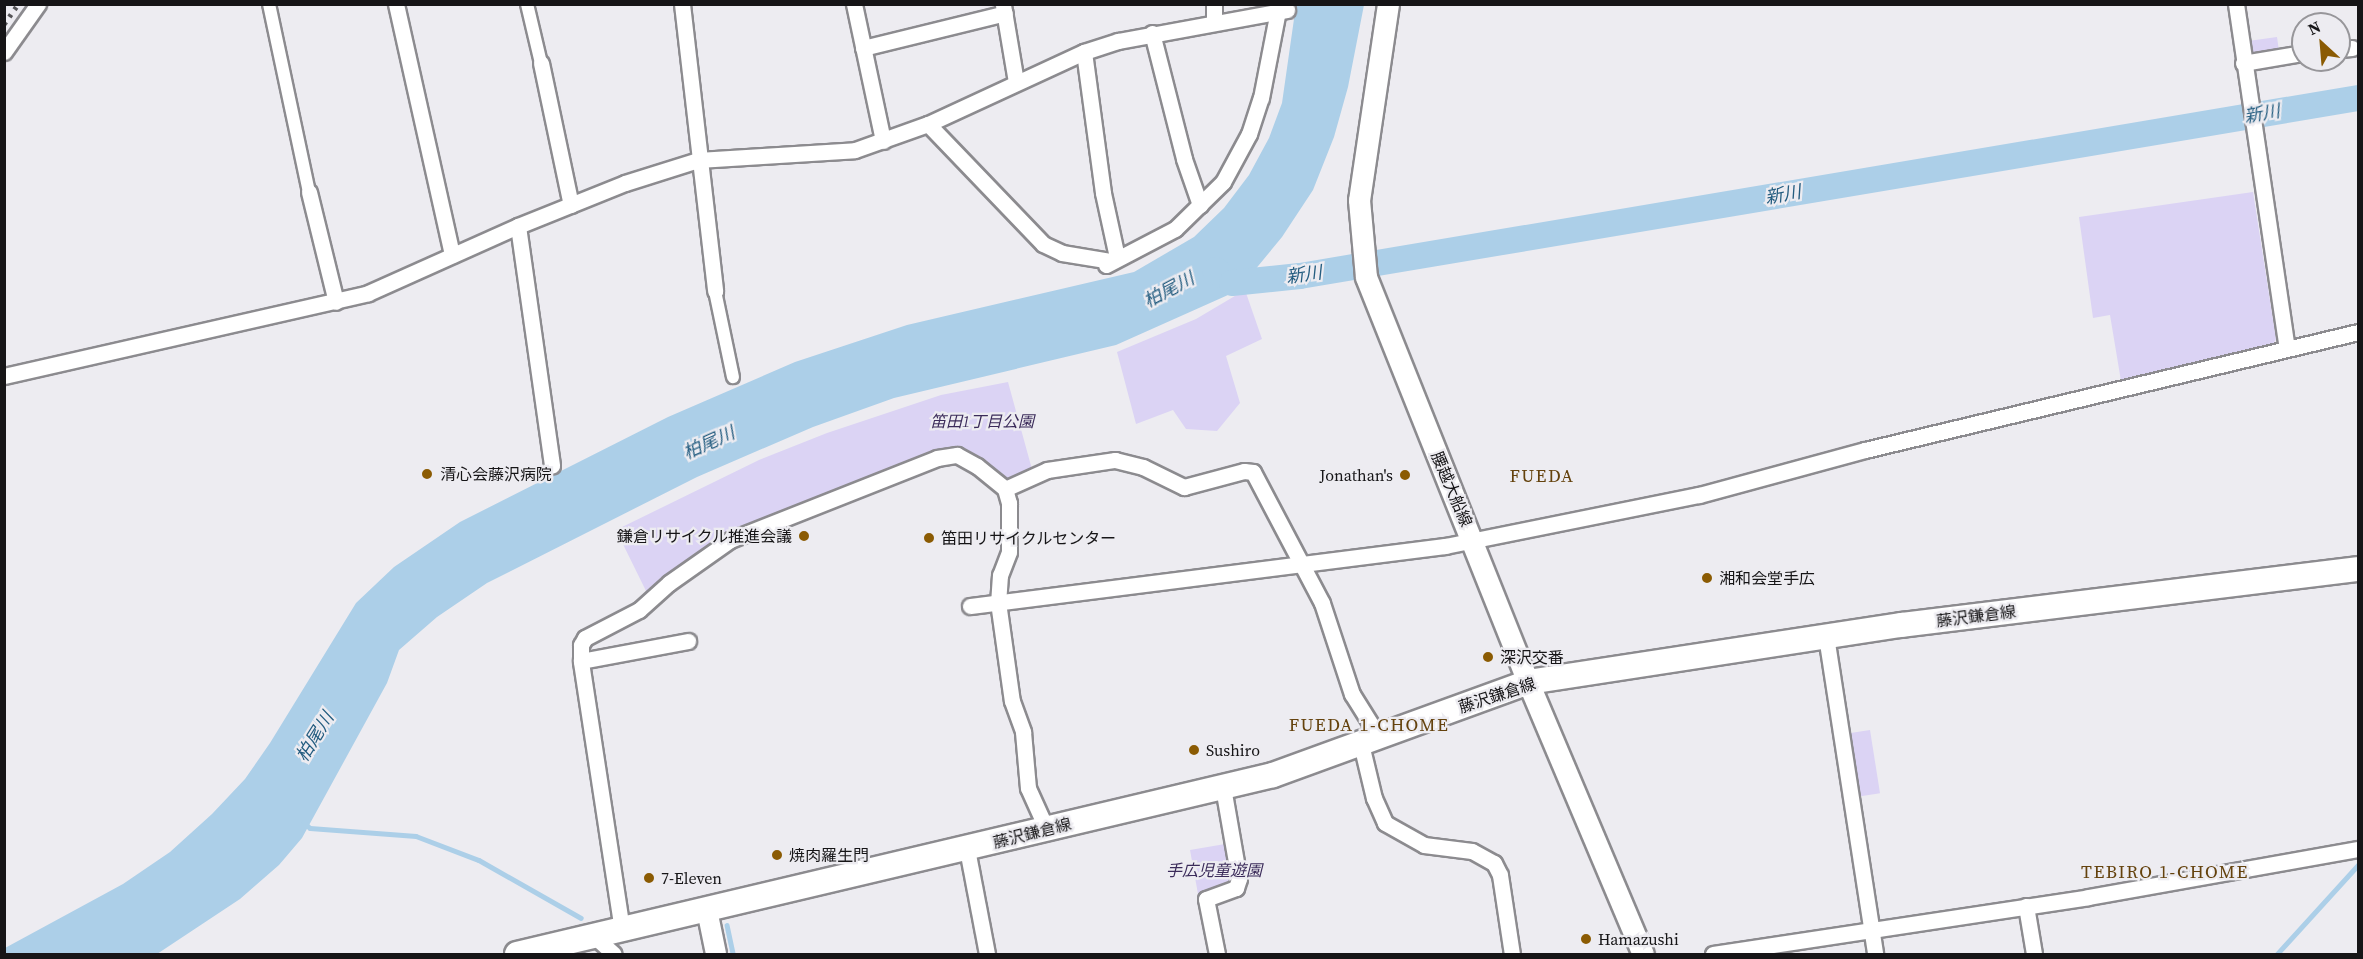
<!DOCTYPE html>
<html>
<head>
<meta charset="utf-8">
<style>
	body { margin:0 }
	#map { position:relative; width:2363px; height:959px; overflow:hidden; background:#edecf1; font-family:"Source Serif 4","Noto Sans JP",serif }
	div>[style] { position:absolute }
	.green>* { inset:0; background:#dbd3f4; transform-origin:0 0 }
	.water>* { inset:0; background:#accfe8 }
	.stream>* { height:4.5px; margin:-2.25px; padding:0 2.25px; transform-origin:2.25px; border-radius:2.25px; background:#accfe8 }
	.river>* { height:26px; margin:-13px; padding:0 13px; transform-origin:13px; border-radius:13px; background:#accfe8 }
	.roads { filter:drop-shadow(2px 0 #8c8b8f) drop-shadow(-2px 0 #8c8b8f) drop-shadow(0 2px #8c8b8f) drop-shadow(0 -2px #8c8b8f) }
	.pedestrian>* { height:12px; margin:-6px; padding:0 6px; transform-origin:6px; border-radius:6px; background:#fff }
	.minor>* { height:15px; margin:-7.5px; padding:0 7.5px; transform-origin:7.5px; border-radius:7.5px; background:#fff }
	.tertiary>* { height:20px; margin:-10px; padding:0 10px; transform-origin:10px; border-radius:10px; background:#fff }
	.secondary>* { height:21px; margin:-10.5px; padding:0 10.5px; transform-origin:10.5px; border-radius:10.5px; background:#fff }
	.primary>* { height:24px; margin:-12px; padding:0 12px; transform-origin:12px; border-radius:12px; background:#fff }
	.rail>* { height:4.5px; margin-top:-2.25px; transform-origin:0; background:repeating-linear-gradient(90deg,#555457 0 3px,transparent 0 9px) }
	.dots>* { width:16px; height:16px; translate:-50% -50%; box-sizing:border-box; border:3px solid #edecf1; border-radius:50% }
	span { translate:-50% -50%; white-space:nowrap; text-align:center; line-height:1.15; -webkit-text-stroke:4.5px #edecf1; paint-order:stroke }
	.park-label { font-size:16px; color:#3b2b5a; font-style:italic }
	.poi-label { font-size:16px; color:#161517 }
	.left { translate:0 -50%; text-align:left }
	.right { translate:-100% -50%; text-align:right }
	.street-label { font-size:16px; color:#161517 }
	.water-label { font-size:18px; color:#245d80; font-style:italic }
	.neighbourhood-label { font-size:18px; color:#64420d; letter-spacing:1.5px }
	.frame { position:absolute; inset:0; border:6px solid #161517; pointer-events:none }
	.north { position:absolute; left:2291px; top:12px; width:60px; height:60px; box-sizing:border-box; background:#edecf1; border:2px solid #97969a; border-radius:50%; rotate:334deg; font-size:16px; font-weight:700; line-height:24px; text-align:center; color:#161517 }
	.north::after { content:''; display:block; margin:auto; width:21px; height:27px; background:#8b5b03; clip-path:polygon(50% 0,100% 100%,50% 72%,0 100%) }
</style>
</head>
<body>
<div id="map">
	<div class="green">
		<div style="left:2277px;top:37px;width:15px;height:29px;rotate:82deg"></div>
		<div style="clip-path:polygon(2253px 192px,2276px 339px,2273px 344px,2121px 381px,2110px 315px,2093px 318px,2079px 217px)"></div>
		<div style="clip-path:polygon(1245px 290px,1262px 339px,1226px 356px,1240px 403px,1217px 431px,1186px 429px,1173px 410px,1136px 424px,1117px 352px,1196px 319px)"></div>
		<div style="clip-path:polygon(1008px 382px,1033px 473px,1009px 480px,1000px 478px,970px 455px,726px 536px,647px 593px,616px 530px,759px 460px,827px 433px,941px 395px)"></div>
		<div style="left:1870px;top:730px;width:64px;height:23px;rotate:81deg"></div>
		<div style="clip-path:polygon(1231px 843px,1233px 882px,1222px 889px,1198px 894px,1190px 850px)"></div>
	</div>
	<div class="water">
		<div style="clip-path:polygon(1296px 5px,1364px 5px,1348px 87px,1334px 137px,1313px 190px,1282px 237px,1245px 282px,1228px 295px,1116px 345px,894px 398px,813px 427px,697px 477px,487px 583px,437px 617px,399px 650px,387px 683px,302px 838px,279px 865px,240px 899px,157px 954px,5px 954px,5px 948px,123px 884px,170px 852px,212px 814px,245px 779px,270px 743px,356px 603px,394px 567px,460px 522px,668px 417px,795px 362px,907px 325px,1134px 272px,1194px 237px,1224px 208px,1249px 175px,1269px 138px,1282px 103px)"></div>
	</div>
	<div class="stream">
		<div style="left:304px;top:822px;width:8px;rotate:45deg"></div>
		<div style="left:310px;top:828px;width:106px;rotate:4.3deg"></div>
		<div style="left:416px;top:836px;width:67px;rotate:20.9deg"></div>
		<div style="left:479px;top:860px;width:117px;rotate:29.6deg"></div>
		<div style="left:727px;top:925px;width:30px;rotate:78deg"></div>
		<div style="left:2277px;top:954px;width:120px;rotate:-47.7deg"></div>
	</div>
	<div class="river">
		<div style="left:1215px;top:270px;width:21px;rotate:37deg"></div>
		<div style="left:1232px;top:283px;width:68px;rotate:-5.9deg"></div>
		<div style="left:1300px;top:276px;width:1073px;rotate:-9.55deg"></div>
	</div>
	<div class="roads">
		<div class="pedestrian">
			<div style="left:269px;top:4px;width:192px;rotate:78deg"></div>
			<div style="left:527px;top:4px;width:61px;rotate:76.7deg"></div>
			<div style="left:715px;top:291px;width:88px;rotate:78.2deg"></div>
		</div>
		<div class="minor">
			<div style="left:396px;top:4px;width:257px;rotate:77.4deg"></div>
			<div style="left:682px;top:4px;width:289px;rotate:83.4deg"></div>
			<div style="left:854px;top:4px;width:140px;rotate:78deg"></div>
			<div style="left:1214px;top:4px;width:17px;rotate:90deg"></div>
			<div style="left:2236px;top:4px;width:348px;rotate:81.6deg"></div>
			<div style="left:1003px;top:5px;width:78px;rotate:80.4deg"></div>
			<div style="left:1152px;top:33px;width:130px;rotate:75.7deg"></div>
			<div style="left:1184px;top:159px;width:49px;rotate:70.8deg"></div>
			<div style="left:863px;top:48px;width:146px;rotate:-13.8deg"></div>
			<div style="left:2339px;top:49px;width:13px;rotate:-4deg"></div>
			<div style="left:4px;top:52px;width:59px;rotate:-54.7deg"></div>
			<div style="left:1084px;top:52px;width:142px;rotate:82.3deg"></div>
			<div style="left:1103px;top:193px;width:66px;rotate:77.7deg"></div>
			<div style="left:541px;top:63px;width:145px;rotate:78.1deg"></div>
			<div style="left:2243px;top:63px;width:61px;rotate:-9.5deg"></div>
			<div style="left:928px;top:124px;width:166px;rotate:46.2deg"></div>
			<div style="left:1043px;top:244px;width:21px;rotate:25deg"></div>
			<div style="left:1062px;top:253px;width:50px;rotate:9.3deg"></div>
			<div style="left:309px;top:192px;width:113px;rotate:76.2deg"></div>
			<div style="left:518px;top:226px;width:242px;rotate:81.9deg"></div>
			<div style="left:1106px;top:265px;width:78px;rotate:-27.6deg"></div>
			<div style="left:1175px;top:229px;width:67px;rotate:-44.4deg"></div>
			<div style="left:1223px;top:182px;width:55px;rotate:-61.6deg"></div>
			<div style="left:1249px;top:134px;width:38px;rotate:-72deg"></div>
			<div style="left:1261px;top:98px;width:95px;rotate:-79deg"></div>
			<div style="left:4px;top:376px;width:373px;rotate:-12.8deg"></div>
			<div style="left:368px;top:293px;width:164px;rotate:-24.1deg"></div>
			<div style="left:518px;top:226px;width:115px;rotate:-21.9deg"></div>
			<div style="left:625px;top:183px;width:77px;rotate:-17.5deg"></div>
			<div style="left:698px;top:160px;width:157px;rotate:-3.6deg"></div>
			<div style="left:855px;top:150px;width:77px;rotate:-19.6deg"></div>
			<div style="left:928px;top:124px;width:172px;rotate:-24.8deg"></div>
			<div style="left:1084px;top:52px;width:36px;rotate:-18deg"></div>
			<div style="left:1118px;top:41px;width:172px;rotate:-10.4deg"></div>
			<div style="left:1005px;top:489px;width:46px;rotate:-24.3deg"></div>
			<div style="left:1047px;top:470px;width:69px;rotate:-8.4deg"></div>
			<div style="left:1115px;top:460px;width:29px;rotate:14deg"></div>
			<div style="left:1143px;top:467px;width:46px;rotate:26deg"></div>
			<div style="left:1184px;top:487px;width:62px;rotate:-14.9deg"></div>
			<div style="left:1244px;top:471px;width:9px;rotate:6deg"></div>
			<div style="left:1253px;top:472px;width:148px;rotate:62.2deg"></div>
			<div style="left:1322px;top:603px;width:96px;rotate:71.8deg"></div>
			<div style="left:1352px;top:694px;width:51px;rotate:57.9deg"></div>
			<div style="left:970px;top:606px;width:479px;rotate:-7.2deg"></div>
			<div style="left:1445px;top:546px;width:259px;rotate:-11.4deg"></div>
			<div style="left:1699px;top:495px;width:172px;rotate:-15.2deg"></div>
			<div style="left:1865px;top:450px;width:507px;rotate:-13.46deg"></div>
			<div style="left:1826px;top:636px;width:322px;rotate:81.2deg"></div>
			<div style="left:581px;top:661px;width:109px;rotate:-10.6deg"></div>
			<div style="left:1361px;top:744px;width:56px;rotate:76.5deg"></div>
			<div style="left:1374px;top:798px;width:27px;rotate:66deg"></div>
			<div style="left:1385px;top:823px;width:45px;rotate:29.4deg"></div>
			<div style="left:1424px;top:845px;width:48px;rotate:7.1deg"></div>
			<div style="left:1472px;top:851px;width:25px;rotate:29deg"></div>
			<div style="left:1494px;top:863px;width:13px;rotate:63deg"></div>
			<div style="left:1500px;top:875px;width:80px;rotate:81.4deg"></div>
			<div style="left:967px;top:849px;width:107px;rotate:79.2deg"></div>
			<div style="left:2026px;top:906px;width:49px;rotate:80.5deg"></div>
			<div style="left:622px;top:930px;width:272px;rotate:-98.7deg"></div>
			<div style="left:581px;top:661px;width:16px;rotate:-90deg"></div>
			<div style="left:581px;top:645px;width:8px;rotate:-60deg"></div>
			<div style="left:585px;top:638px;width:61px;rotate:-27.4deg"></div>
			<div style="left:639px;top:610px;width:40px;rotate:-42deg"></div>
			<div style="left:669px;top:583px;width:75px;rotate:-35.2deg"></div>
			<div style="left:730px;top:540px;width:223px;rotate:-21.6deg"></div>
			<div style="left:937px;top:458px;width:20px;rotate:-9deg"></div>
			<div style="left:957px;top:455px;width:23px;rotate:29deg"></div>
			<div style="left:977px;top:466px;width:36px;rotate:39deg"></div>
			<div style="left:1005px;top:489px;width:15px;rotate:74deg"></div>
			<div style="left:1009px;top:503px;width:49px;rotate:90deg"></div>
			<div style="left:1009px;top:552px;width:25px;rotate:111deg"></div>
			<div style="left:1000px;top:575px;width:27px;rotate:94deg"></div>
			<div style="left:998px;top:602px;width:100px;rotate:82deg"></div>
			<div style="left:1012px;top:701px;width:33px;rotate:70deg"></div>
			<div style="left:1023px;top:732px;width:56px;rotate:84.9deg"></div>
			<div style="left:1028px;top:788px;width:46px;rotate:65.7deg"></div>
			<div style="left:595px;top:937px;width:25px;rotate:42deg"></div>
			<div style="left:1217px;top:954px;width:56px;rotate:-101.3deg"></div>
			<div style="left:1206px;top:899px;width:32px;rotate:-20deg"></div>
			<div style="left:1236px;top:888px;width:9px;rotate:-72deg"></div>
			<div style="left:1239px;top:879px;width:93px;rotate:-99.9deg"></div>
			<div style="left:1713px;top:954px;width:379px;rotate:-8.6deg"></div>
			<div style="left:2088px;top:897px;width:274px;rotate:-10.1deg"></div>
		</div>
		<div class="tertiary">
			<div style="left:707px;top:910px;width:45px;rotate:78.4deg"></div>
		</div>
		<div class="secondary">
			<div style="left:1388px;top:4px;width:198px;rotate:98.4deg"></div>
			<div style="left:1359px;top:200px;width:77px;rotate:84.8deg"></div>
			<div style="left:1366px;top:277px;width:436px;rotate:68.2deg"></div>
			<div style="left:1528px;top:682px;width:295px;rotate:67.1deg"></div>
		</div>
		<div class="primary">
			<div style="left:517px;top:954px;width:777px;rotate:-13.32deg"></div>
			<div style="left:1273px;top:775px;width:271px;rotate:-20deg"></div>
			<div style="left:1528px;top:682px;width:378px;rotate:-8.7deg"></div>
			<div style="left:1902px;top:625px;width:459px;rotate:-7deg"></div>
		</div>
	</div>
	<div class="rail">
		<div style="left:4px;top:24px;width:24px;rotate:-55deg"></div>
	</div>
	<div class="dots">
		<div style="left:427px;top:474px;background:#8b5b03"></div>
		<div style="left:1405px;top:475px;background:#8b5b03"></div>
		<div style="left:804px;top:536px;background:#8b5b03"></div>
		<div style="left:929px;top:538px;background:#8b5b03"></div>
		<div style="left:1707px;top:578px;background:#8b5b03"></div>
		<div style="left:1488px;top:657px;background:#8b5b03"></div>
		<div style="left:1194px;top:750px;background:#8b5b03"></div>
		<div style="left:777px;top:855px;background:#8b5b03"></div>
		<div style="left:649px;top:878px;background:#8b5b03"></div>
		<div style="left:1586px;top:939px;background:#8b5b03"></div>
	</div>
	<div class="park-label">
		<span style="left:982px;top:421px">笛田1丁目公園</span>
		<span style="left:1214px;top:870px">手広児童遊園</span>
	</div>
	<div class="poi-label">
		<span class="left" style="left:440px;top:474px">清心会藤沢病院</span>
		<span class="right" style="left:1393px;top:475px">Jonathan's</span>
		<span class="right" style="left:792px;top:536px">鎌倉リサイクル推進会議</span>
		<span class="left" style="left:941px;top:538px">笛田リサイクルセンター</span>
		<span class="left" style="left:1719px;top:578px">湘和会堂手広</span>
		<span class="left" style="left:1500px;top:657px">深沢交番</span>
		<span class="left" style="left:1206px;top:750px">Sushiro</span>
		<span class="left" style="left:789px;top:855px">焼肉羅生門</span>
		<span class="left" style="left:661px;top:878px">7-Eleven</span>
		<span class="left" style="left:1598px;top:939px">Hamazushi</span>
	</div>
	<div class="street-label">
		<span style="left:1452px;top:489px;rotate:67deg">腰越大船線</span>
		<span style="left:1976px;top:616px;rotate:-7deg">藤沢鎌倉線</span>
		<span style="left:1497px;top:695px;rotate:-18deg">藤沢鎌倉線</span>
		<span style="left:1032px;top:833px;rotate:-14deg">藤沢鎌倉線</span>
	</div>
	<div class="water-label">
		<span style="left:2262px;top:114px;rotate:-10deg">新川</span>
		<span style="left:1783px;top:195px;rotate:-10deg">新川</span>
		<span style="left:1304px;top:275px;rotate:-8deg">新川</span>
		<span style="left:1169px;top:290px;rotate:-28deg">柏尾川</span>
		<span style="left:709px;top:443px;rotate:-24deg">柏尾川</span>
		<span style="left:315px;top:737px;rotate:-58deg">柏尾川</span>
	</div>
	<div class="neighbourhood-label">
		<span style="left:1542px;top:476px">FUEDA</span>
		<span style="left:1369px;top:725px">FUEDA 1-CHOME</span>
		<span style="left:2165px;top:872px">TEBIRO 1-CHOME</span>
	</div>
	<div class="frame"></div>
	<div class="north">N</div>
</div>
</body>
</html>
